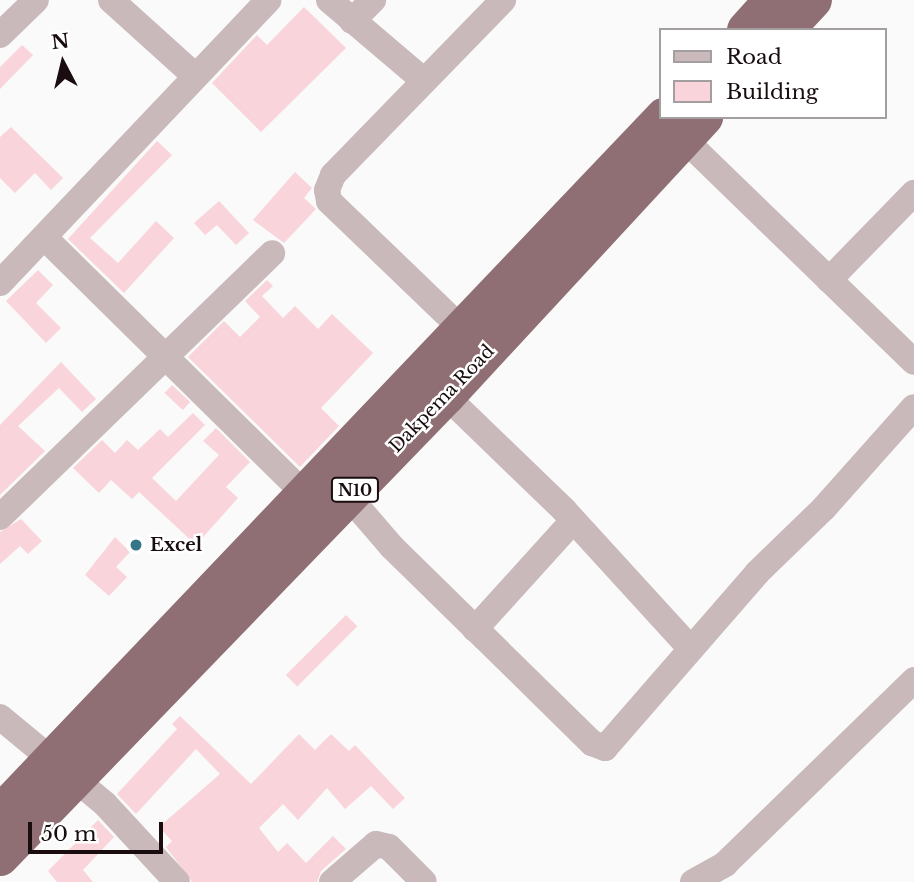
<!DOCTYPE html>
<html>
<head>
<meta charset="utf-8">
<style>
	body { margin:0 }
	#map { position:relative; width:914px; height:882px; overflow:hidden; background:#fafafa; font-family:"Libre Baskerville",serif }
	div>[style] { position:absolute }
	.building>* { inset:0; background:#f9d4da; transform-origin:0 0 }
	.minor>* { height:26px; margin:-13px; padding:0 13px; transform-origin:13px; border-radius:13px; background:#c9b9bb }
	.highway>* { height:38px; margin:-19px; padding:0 19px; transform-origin:19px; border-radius:19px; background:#8f6e74 }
	.dots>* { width:19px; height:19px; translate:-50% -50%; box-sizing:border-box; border:4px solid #fff; border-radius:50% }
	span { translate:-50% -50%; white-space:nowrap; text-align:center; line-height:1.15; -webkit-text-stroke:5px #fff; paint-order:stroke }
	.shield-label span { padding:2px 5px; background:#fff; border:2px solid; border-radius:5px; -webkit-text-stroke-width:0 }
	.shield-label { font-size:16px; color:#190d0f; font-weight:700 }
	.street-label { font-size:18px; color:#190d0f }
	.poi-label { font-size:18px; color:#190d0f; font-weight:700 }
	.left { translate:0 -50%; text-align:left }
	.legend { position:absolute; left:659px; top:28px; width:228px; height:91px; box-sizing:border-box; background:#fff; border:2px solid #a39e9f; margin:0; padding:9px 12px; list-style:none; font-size:21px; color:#190d0f }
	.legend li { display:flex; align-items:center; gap:14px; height:35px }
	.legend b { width:35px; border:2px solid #a39e9f }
	.north { position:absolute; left:28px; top:28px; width:70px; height:70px; -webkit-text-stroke:5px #fff; paint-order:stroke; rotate:353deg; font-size:19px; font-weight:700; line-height:28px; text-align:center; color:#190d0f }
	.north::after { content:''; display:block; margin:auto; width:24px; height:32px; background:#190d0f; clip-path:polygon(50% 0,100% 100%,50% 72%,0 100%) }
	.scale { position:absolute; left:28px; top:822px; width:135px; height:32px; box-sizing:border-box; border:4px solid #190d0f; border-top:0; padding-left:9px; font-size:21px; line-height:24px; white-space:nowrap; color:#190d0f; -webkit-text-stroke:5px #fff; paint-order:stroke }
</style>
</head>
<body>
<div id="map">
	<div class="building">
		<div style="clip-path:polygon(304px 7px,346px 48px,261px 132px,212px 83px,257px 35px,267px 45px)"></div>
		<div style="clip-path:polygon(22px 45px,33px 55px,0 89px,0 67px)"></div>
		<div style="clip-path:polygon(11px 127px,63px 178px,51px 190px,35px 173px,15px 193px,0 178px,0 137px)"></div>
		<div style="clip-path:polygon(157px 141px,172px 155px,90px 238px,118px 263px,156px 221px,174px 238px,124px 293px,68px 239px)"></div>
		<div style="clip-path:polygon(295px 172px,312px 188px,304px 198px,316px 209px,284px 243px,253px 220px)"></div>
		<div style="clip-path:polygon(219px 201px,249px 233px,236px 245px,217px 225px,205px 235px,194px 223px)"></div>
		<div style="clip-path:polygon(38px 270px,53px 285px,36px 303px,61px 328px,46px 343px,6px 301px)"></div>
		<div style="clip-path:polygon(267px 280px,273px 286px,262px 296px,283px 318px,295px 306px,318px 329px,332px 314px,373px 353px,321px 408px,339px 426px,300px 467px,188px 357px,224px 321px,240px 337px,260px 317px,245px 301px)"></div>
		<div style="clip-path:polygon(61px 362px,96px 399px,82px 412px,59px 388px,18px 426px,45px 451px,0 495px,0 425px)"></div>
		<div style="left:172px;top:385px;width:25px;height:11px;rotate:43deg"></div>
		<div style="clip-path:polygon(193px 413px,205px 425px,152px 478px,176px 501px,219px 455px,203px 441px,216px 428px,250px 462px,226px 487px,238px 498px,196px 545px,139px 492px,132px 499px,111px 480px,99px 493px,73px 468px,102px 440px,115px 453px,127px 440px,138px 450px,160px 429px,168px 437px)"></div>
		<div style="clip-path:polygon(21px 519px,42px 541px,28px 554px,20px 546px,0 564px,0 532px)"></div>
		<div style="clip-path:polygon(115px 537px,130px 552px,116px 567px,127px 577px,109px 596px,85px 575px)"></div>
		<div style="left:346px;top:615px;width:16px;height:85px;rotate:45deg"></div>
		<div style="clip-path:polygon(180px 716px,251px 784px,299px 734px,315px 750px,331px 734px,349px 751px,355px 745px,405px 798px,393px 809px,371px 786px,345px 809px,327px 788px,298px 820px,283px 804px,259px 828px,278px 852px,287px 843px,306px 863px,333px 836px,346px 849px,321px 871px,317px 882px,192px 882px,166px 847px,172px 841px,159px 827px,220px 774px,196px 749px,136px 814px,117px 794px,177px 729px,172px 724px)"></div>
		<div style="clip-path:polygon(98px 820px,114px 837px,83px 870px,93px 882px,57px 882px,48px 871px)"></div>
	</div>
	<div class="minor">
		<div style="left:111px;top:0;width:113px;rotate:42.1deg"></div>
		<div style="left:329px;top:0;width:123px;rotate:40.4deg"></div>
		<div style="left:352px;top:21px;width:30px;rotate:-45deg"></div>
		<div style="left:0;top:35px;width:50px;rotate:-44.2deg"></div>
		<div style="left:684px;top:139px;width:320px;rotate:44.1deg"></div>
		<div style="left:44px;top:237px;width:366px;rotate:44.6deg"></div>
		<div style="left:829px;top:280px;width:122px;rotate:-45.7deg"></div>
		<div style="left:0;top:283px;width:390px;rotate:-46.5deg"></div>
		<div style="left:463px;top:330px;width:186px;rotate:-136.1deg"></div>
		<div style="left:329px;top:201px;width:11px;rotate:-100deg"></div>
		<div style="left:327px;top:190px;width:16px;rotate:-68deg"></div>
		<div style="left:333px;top:175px;width:244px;rotate:-45.8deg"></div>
		<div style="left:446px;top:396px;width:164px;rotate:44deg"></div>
		<div style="left:564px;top:510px;width:187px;rotate:47.6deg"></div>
		<div style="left:348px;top:496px;width:67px;rotate:49.2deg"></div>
		<div style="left:392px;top:547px;width:130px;rotate:44.4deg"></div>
		<div style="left:485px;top:638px;width:150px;rotate:44.5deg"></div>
		<div style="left:592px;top:743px;width:14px;rotate:21deg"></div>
		<div style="left:605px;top:748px;width:232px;rotate:-49deg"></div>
		<div style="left:757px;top:573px;width:93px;rotate:-44.1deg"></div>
		<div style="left:824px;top:508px;width:135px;rotate:-48.3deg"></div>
		<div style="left:0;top:517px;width:379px;rotate:-44.1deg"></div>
		<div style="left:475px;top:629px;width:146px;rotate:-47.8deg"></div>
		<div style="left:0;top:717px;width:136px;rotate:39.6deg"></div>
		<div style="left:105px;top:804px;width:106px;rotate:47.3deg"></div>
		<div style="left:332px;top:882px;width:58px;rotate:-40.8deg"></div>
		<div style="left:376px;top:844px;width:13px;rotate:13deg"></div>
		<div style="left:389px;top:847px;width:49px;rotate:45deg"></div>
		<div style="left:693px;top:882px;width:37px;rotate:-29deg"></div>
		<div style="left:725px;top:864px;width:264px;rotate:-44.2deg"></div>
	</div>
	<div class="highway">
		<div style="left:746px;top:30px;width:40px;rotate:-48deg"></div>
		<div style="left:785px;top:30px;width:41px;rotate:-47deg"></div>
		<div style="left:0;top:814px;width:963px;rotate:-46.39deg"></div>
		<div style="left:0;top:857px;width:641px;rotate:-45.95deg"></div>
		<div style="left:446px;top:396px;width:380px;rotate:-47.2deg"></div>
	</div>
	<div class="dots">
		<div style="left:136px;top:545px;background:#347687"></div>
	</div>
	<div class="shield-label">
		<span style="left:355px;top:490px">N10</span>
	</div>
	<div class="street-label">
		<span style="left:442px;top:399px;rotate:-46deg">Dakpema Road</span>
	</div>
	<div class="poi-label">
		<span class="left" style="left:150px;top:545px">Excel</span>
	</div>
	<ul class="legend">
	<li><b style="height:9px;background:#c9b9bb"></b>Road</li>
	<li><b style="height:19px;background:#f9d4da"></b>Building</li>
	</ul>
	<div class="north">N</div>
	<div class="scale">50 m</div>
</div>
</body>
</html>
